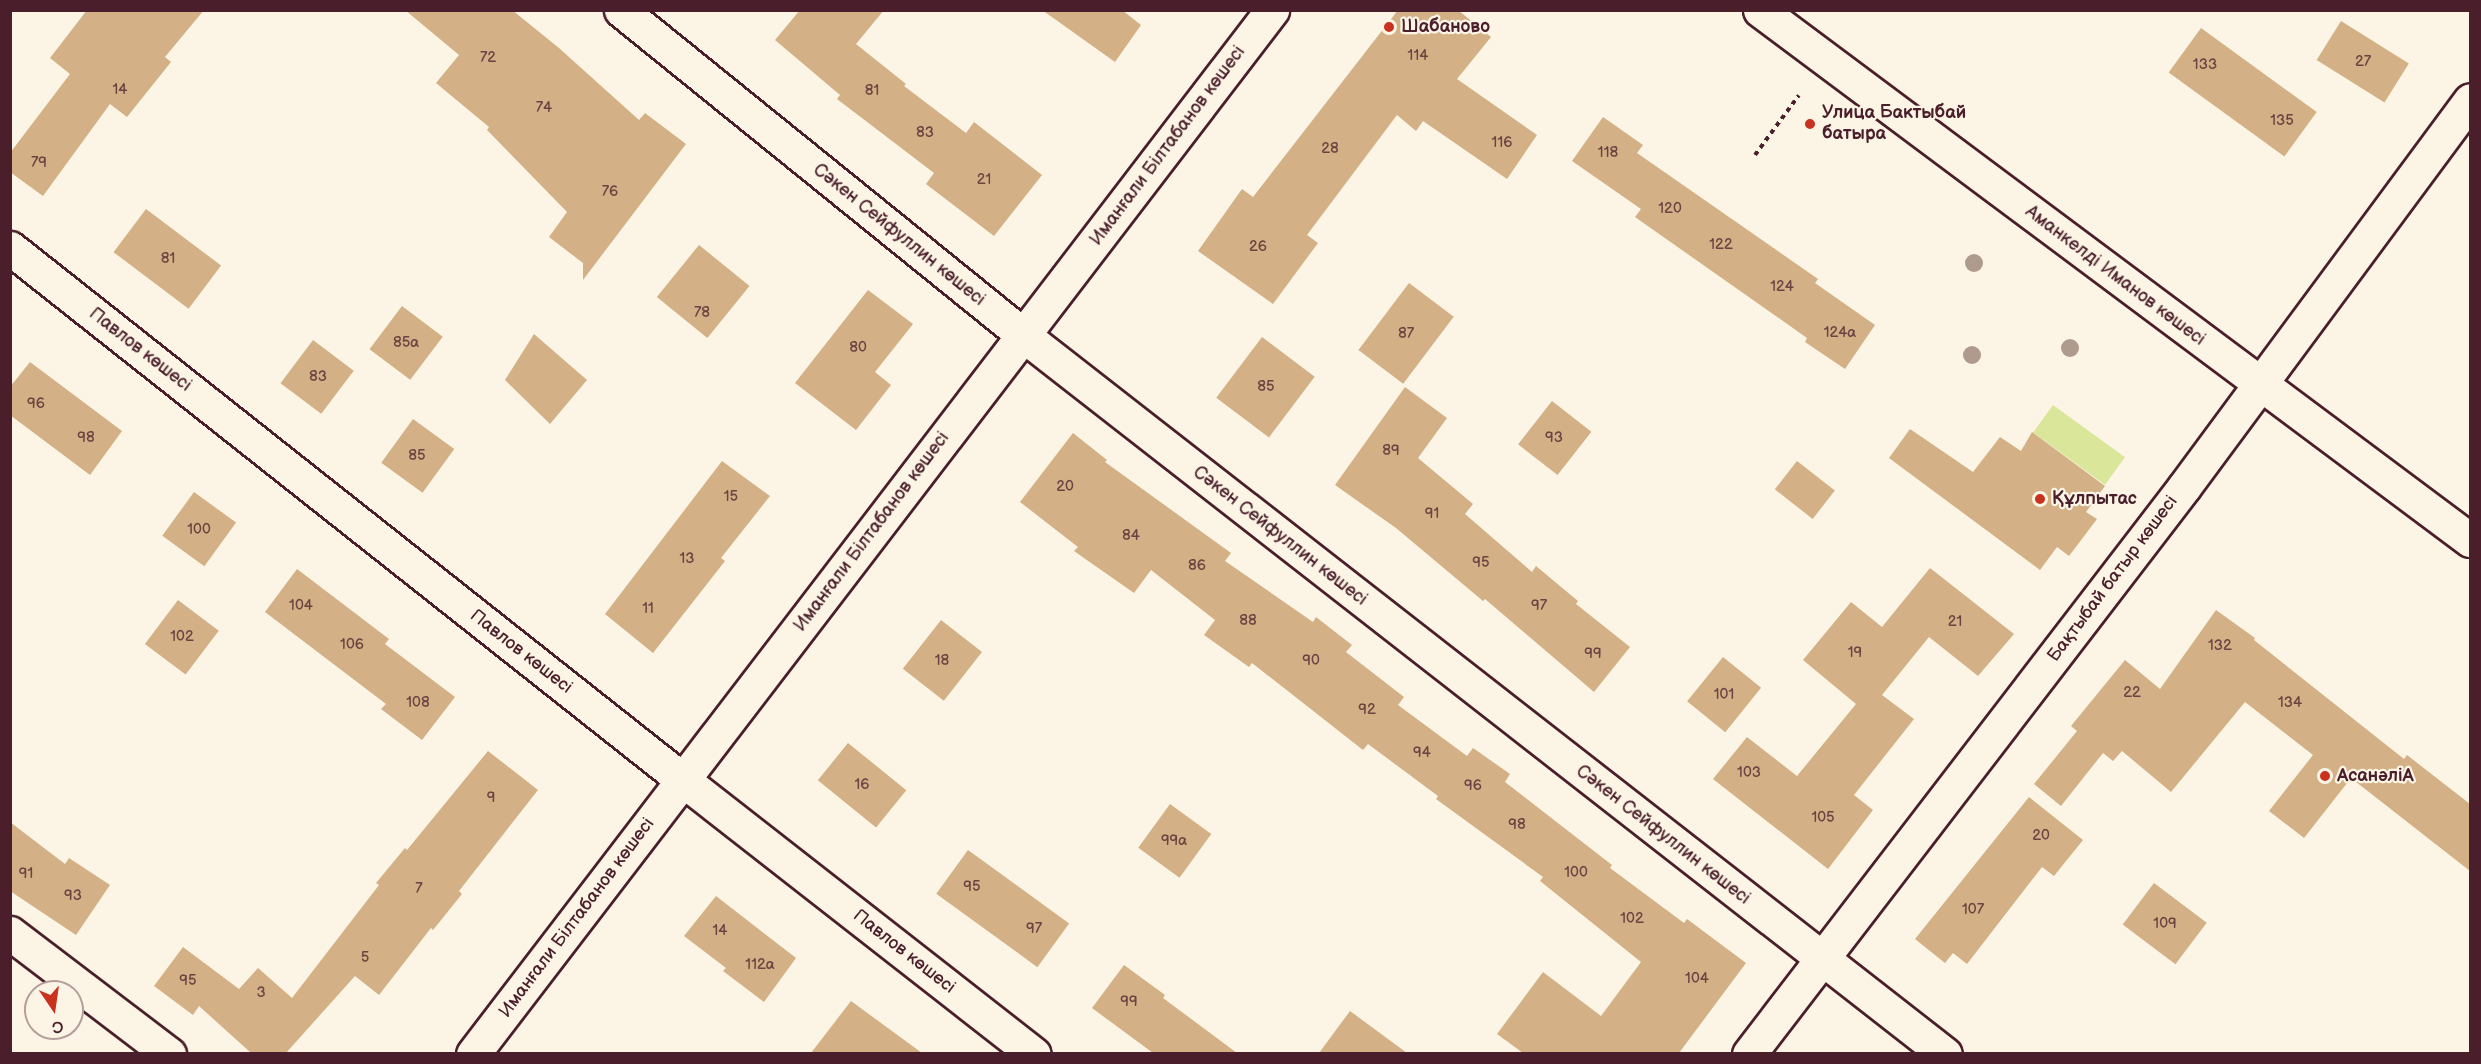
<!DOCTYPE html>
<html>
<head>
<meta charset="utf-8">
<style>
	body { margin:0 }
	#map { position:relative; width:2481px; height:1064px; overflow:hidden; background:#fcf5e5; font-family:"Balsamiq Sans",sans-serif }
	div>[style] { position:absolute }
	.green>* { inset:0; background:#dae699; transform-origin:0 0 }
	.building>* { inset:0; background:#d3b085; transform-origin:0 0 }
	.path>* { height:4px; margin-top:-2px; transform-origin:0; background:repeating-linear-gradient(90deg,#4a1f2b 0 4.5px,transparent 0 9px) }
	.roads { filter:drop-shadow(2px 0 #4a1f2b) drop-shadow(-2px 0 #4a1f2b) drop-shadow(0 2px #4a1f2b) drop-shadow(0 -2px #4a1f2b) }
	.minor>* { height:33px; margin:-16.5px; padding:0 16.5px; transform-origin:16.5px; border-radius:16.5px; background:#fcf5e5 }
	.major>* { height:33px; margin:-16.5px; padding:0 16.5px; transform-origin:16.5px; border-radius:16.5px; background:#fcf5e5 }
	.trees>* { width:18px; height:18px; margin:-9px; border-radius:50%; background:#ae9b8e }
	.dots>* { width:16px; height:16px; translate:-50% -50%; box-sizing:border-box; border:3px solid #fcf5e5; border-radius:50% }
	span { translate:-50% -50%; white-space:nowrap; text-align:center; line-height:1.15; -webkit-text-stroke:4.5px #fcf5e5; paint-order:stroke }
	.number-label { font-size:15px; color:#6c4342 }
	.number-label span { -webkit-text-stroke-width:0 }
	.poi-label { font-size:18px; color:#4a1f2b; font-weight:700 }
	.left { translate:0 -50%; text-align:left }
	.street-label { font-size:18px; color:#4a1f2b }
	.frame { position:absolute; inset:0; border:12px solid #4a1f2b; pointer-events:none }
	.north { position:absolute; left:24px; top:980px; width:60px; height:60px; box-sizing:border-box; background:#fcf5e5; border:2px solid #b59f9b; border-radius:50%; rotate:167deg; font-size:16px; font-weight:700; line-height:24px; text-align:center; color:#4a1f2b }
	.north::after { content:''; display:block; margin:auto; width:21px; height:27px; background:#c8321e; clip-path:polygon(50% 0,100% 100%,50% 72%,0 100%) }
</style>
</head>
<body>
<div id="map">
	<div class="green">
		<div style="left:2053px;top:405px;width:89px;height:34px;rotate:36deg"></div>
	</div>
	<div class="building">
		<div style="clip-path:polygon(87px 10px,204px 10px,165px 57px,171px 62px,127px 117px,110px 104px,43px 196px,10px 172px,10px 153px,70px 74px,50px 58px)"></div>
		<div style="clip-path:polygon(405px 10px,512px 10px,559px 48px,639px 120px,645px 113px,686px 144px,583px 280px,583px 263px,549px 237px,567px 212px,487px 130px,489px 127px,436px 83px,459px 55px)"></div>
		<div style="clip-path:polygon(800px 10px,884px 10px,856px 44px,906px 84px,904px 86px,966px 133px,974px 122px,1042px 175px,994px 236px,926px 184px,934px 173px,837px 99px,840px 95px,775px 40px)"></div>
		<div style="clip-path:polygon(1042px 10px,1122px 10px,1141px 25px,1115px 62px)"></div>
		<div style="clip-path:polygon(1398px 10px,1458px 10px,1491px 37px,1457px 79px,1537px 135px,1507px 179px,1423px 121px,1416px 131px,1397px 115px,1307px 235px,1318px 243px,1273px 304px,1198px 251px,1242px 189px,1253px 197px)"></div>
		<div style="left:2341px;top:21px;width:80px;height:46px;rotate:32deg"></div>
		<div style="left:2201px;top:28px;width:143px;height:55px;rotate:36deg"></div>
		<div style="clip-path:polygon(1603px 117px,1643px 145px,1637px 153px,1818px 279px,1815px 283px,1875px 325px,1845px 369px,1805px 342px,1807px 338px,1635px 217px,1641px 209px,1572px 161px)"></div>
		<div style="left:146px;top:209px;width:94px;height:54px;rotate:37deg"></div>
		<div style="left:699px;top:245px;width:65px;height:67px;rotate:39deg"></div>
		<div style="left:1409px;top:283px;width:56px;height:84px;rotate:37deg"></div>
		<div style="clip-path:polygon(868px 290px,913px 324px,875px 372px,891px 385px,856px 430px,795px 383px)"></div>
		<div style="left:402px;top:306px;width:51px;height:54px;rotate:37deg"></div>
		<div style="clip-path:polygon(534px 334px,587px 380px,550px 424px,505px 380px)"></div>
		<div style="left:1262px;top:337px;width:66px;height:76px;rotate:37deg"></div>
		<div style="left:313px;top:340px;width:51px;height:54px;rotate:37deg"></div>
		<div style="clip-path:polygon(30px 362px,122px 431px,90px 475px,10px 415px,10px 387px)"></div>
		<div style="clip-path:polygon(1405px 387px,1447px 418px,1418px 458px,1473px 504px,1465px 514px,1532px 572px,1536px 566px,1578px 601px,1576px 604px,1630px 647px,1594px 692px,1485px 599px,1483px 601px,1396px 528px,1335px 485px)"></div>
		<div style="left:1552px;top:401px;width:50px;height:55px;rotate:38deg"></div>
		<div style="left:413px;top:419px;width:51px;height:54px;rotate:36deg"></div>
		<div style="clip-path:polygon(1910px 429px,1973px 472px,2000px 437px,2021px 451px,2032px 432px,2105px 486px,2086px 512px,2097px 519px,2069px 556px,2057px 547px,2040px 570px,1889px 458px)"></div>
		<div style="clip-path:polygon(1073px 433px,1107px 460px,1105px 462px,1231px 553px,1225px 561px,1313px 622px,1316px 617px,1352px 645px,1346px 652px,1404px 697px,1398px 705px,1467px 756px,1473px 748px,1510px 774px,1505px 782px,1612px 865px,1610px 868px,1684px 923px,1687px 919px,1746px 963px,1679px 1053px,1523px 1053px,1497px 1034px,1543px 972px,1601px 1016px,1641px 962px,1540px 881px,1543px 877px,1436px 799px,1438px 796px,1368px 744px,1363px 750px,1252px 663px,1249px 667px,1204px 635px,1215px 620px,1151px 570px,1134px 593px,1074px 551px,1078px 547px,1020px 502px)"></div>
		<div style="clip-path:polygon(722px 461px,770px 496px,721px 558px,725px 561px,653px 653px,605px 614px)"></div>
		<div style="left:1797px;top:461px;width:48px;height:36px;rotate:38deg"></div>
		<div style="left:194px;top:492px;width:52px;height:54px;rotate:36deg"></div>
		<div style="clip-path:polygon(1930px 568px,2014px 634px,1978px 676px,1929px 637px,1882px 695px,1914px 719px,1854px 795px,1873px 810px,1828px 869px,1713px 779px,1747px 737px,1797px 776px,1856px 704px,1803px 660px,1851px 602px,1882px 627px)"></div>
		<div style="clip-path:polygon(297px 569px,389px 639px,385px 644px,455px 697px,422px 740px,381px 709px,386px 704px,265px 612px)"></div>
		<div style="left:178px;top:600px;width:51px;height:55px;rotate:37deg"></div>
		<div style="clip-path:polygon(2216px 610px,2255px 638px,2254px 640px,2404px 759px,2407px 755px,2470px 804px,2470px 871px,2351px 778px,2304px 838px,2269px 811px,2313px 755px,2245px 702px,2171px 792px,2122px 751px,2113px 761px,2103px 753px,2061px 806px,2034px 784px,2077px 731px,2071px 726px,2125px 660px,2160px 689px)"></div>
		<div style="left:941px;top:620px;width:52px;height:62px;rotate:38deg"></div>
		<div style="left:1723px;top:657px;width:49px;height:57px;rotate:39deg"></div>
		<div style="left:848px;top:743px;width:75px;height:48px;rotate:39deg"></div>
		<div style="clip-path:polygon(488px 751px,538px 790px,459px 891px,462px 894px,433px 930px,431px 928px,379px 995px,355px 976px,286px 1053px,249px 1053px,250px 1052px,199px 1006px,193px 1015px,154px 986px,183px 947px,239px 989px,258px 968px,292px 998px,379px 885px,376px 883px,405px 848px,407px 850px)"></div>
		<div style="clip-path:polygon(2029px 797px,2083px 840px,2054px 876px,2042px 867px,1967px 964px,1953px 953px,1945px 963px,1915px 939px)"></div>
		<div style="left:1170px;top:804px;width:51px;height:54px;rotate:36deg"></div>
		<div style="clip-path:polygon(10px 822px,65px 864px,69px 858px,110px 885px,76px 935px,10px 891px)"></div>
		<div style="left:968px;top:850px;width:125px;height:54px;rotate:36deg"></div>
		<div style="left:2154px;top:883px;width:66px;height:52px;rotate:37deg"></div>
		<div style="clip-path:polygon(716px 896px,796px 958px,764px 1002px,723px 971px,726px 968px,684px 936px)"></div>
		<div style="clip-path:polygon(1124px 965px,1165px 995px,1163px 998px,1237px 1053px,1153px 1053px,1092px 1008px)"></div>
		<div style="clip-path:polygon(851px 1001px,922px 1053px,811px 1053px)"></div>
		<div style="clip-path:polygon(1350px 1011px,1407px 1053px,1319px 1053px)"></div>
	</div>
	<div class="path">
		<div style="left:1755px;top:155px;width:74px;rotate:-53.7deg"></div>
	</div>
	<div class="roads">
		<div class="minor">
			<div style="left:621px;top:10px;width:517px;rotate:38.95deg"></div>
			<div style="left:1023px;top:335px;width:1169px;rotate:37.95deg"></div>
			<div style="left:10px;top:248px;width:858px;rotate:38.33deg"></div>
			<div style="left:683px;top:780px;width:445px;rotate:38deg"></div>
			<div style="left:10px;top:933px;width:200px;rotate:37.3deg"></div>
			<div style="left:473px;top:1054px;width:1315px;rotate:-52.57deg"></div>
			<div style="left:1749px;top:1054px;width:715px;rotate:-52.5deg"></div>
			<div style="left:2184px;top:487px;width:481px;rotate:-53.5deg"></div>
		</div>
		<div class="major">
			<div style="left:1760px;top:10px;width:886px;rotate:36.74deg"></div>
		</div>
	</div>
	<div class="trees">
		<div style="left:1974px;top:263px"></div>
		<div style="left:2070px;top:348px"></div>
		<div style="left:1972px;top:355px"></div>
	</div>
	<div class="dots">
		<div style="left:1389px;top:27px;background:#c8321e"></div>
		<div style="left:1810px;top:124px;background:#c8321e"></div>
		<div style="left:2040px;top:499px;background:#c8321e"></div>
		<div style="left:2325px;top:776px;background:#c8321e"></div>
	</div>
	<div class="number-label">
		<span style="left:1418px;top:56px">114</span>
		<span style="left:488px;top:58px">72</span>
		<span style="left:2363px;top:62px">27</span>
		<span style="left:2205px;top:65px">133</span>
		<span style="left:120px;top:90px">14</span>
		<span style="left:872px;top:91px">81</span>
		<span style="left:544px;top:108px">74</span>
		<span style="left:2282px;top:121px">135</span>
		<span style="left:925px;top:133px">83</span>
		<span style="left:1502px;top:143px">116</span>
		<span style="left:1330px;top:149px">28</span>
		<span style="left:1608px;top:153px">118</span>
		<span style="left:39px;top:163px">79</span>
		<span style="left:984px;top:180px">21</span>
		<span style="left:610px;top:192px">76</span>
		<span style="left:1670px;top:209px">120</span>
		<span style="left:1721px;top:245px">122</span>
		<span style="left:1258px;top:247px">26</span>
		<span style="left:168px;top:259px">81</span>
		<span style="left:1782px;top:287px">124</span>
		<span style="left:702px;top:313px">78</span>
		<span style="left:1840px;top:333px">124а</span>
		<span style="left:1406px;top:334px">87</span>
		<span style="left:406px;top:343px">85а</span>
		<span style="left:858px;top:348px">80</span>
		<span style="left:318px;top:377px">83</span>
		<span style="left:1266px;top:387px">85</span>
		<span style="left:36px;top:404px">96</span>
		<span style="left:86px;top:438px">98</span>
		<span style="left:1554px;top:438px">93</span>
		<span style="left:1391px;top:451px">89</span>
		<span style="left:417px;top:456px">85</span>
		<span style="left:1065px;top:487px">20</span>
		<span style="left:731px;top:497px">15</span>
		<span style="left:1432px;top:514px">91</span>
		<span style="left:199px;top:530px">100</span>
		<span style="left:1131px;top:536px">84</span>
		<span style="left:687px;top:559px">13</span>
		<span style="left:1481px;top:563px">95</span>
		<span style="left:1197px;top:566px">86</span>
		<span style="left:301px;top:606px">104</span>
		<span style="left:1539px;top:606px">97</span>
		<span style="left:648px;top:609px">11</span>
		<span style="left:1248px;top:621px">88</span>
		<span style="left:1955px;top:622px">21</span>
		<span style="left:182px;top:637px">102</span>
		<span style="left:352px;top:645px">106</span>
		<span style="left:2220px;top:646px">132</span>
		<span style="left:1855px;top:653px">19</span>
		<span style="left:1593px;top:654px">99</span>
		<span style="left:942px;top:661px">18</span>
		<span style="left:1311px;top:661px">90</span>
		<span style="left:2132px;top:693px">22</span>
		<span style="left:1724px;top:695px">101</span>
		<span style="left:418px;top:703px">108</span>
		<span style="left:2290px;top:703px">134</span>
		<span style="left:1367px;top:710px">92</span>
		<span style="left:1422px;top:753px">94</span>
		<span style="left:1749px;top:773px">103</span>
		<span style="left:862px;top:785px">16</span>
		<span style="left:1473px;top:786px">96</span>
		<span style="left:491px;top:798px">9</span>
		<span style="left:1823px;top:818px">105</span>
		<span style="left:1517px;top:825px">98</span>
		<span style="left:2041px;top:836px">20</span>
		<span style="left:1174px;top:841px">99а</span>
		<span style="left:1576px;top:873px">100</span>
		<span style="left:26px;top:874px">91</span>
		<span style="left:972px;top:887px">95</span>
		<span style="left:419px;top:889px">7</span>
		<span style="left:73px;top:896px">93</span>
		<span style="left:1973px;top:910px">107</span>
		<span style="left:1632px;top:919px">102</span>
		<span style="left:2165px;top:924px">109</span>
		<span style="left:1034px;top:929px">97</span>
		<span style="left:720px;top:931px">14</span>
		<span style="left:365px;top:958px">5</span>
		<span style="left:760px;top:965px">112а</span>
		<span style="left:1697px;top:979px">104</span>
		<span style="left:188px;top:981px">95</span>
		<span style="left:261px;top:993px">3</span>
		<span style="left:1129px;top:1002px">99</span>
	</div>
	<div class="poi-label">
		<span class="left" style="left:1401px;top:27px">Шабаново</span>
		<span class="left" style="left:1822px;top:124px">Улица Бактыбай<br>батыра</span>
		<span class="left" style="left:2052px;top:499px">Құлпытас</span>
		<span class="left" style="left:2337px;top:776px">АсанәліА</span>
	</div>
	<div class="street-label">
		<span style="left:1168px;top:146px;rotate:-53deg">Иманғали Білтабанов көшесі</span>
		<span style="left:899px;top:235px;rotate:39deg">Сәкен Сейфуллин көшесі</span>
		<span style="left:2115px;top:276px;rotate:37deg">Аманкелді Иманов көшесі</span>
		<span style="left:140px;top:350px;rotate:38deg">Павлов көшесі</span>
		<span style="left:872px;top:532px;rotate:-53deg">Иманғали Білтабанов көшесі</span>
		<span style="left:1280px;top:536px;rotate:38deg">Сәкен Сейфуллин көшесі</span>
		<span style="left:2113px;top:579px;rotate:-53deg">Бақтыбай батыр көшесі</span>
		<span style="left:521px;top:652px;rotate:38deg">Павлов көшесі</span>
		<span style="left:1663px;top:835px;rotate:38deg">Сәкен Сейфуллин көшесі</span>
		<span style="left:577px;top:918px;rotate:-53deg">Иманғали Білтабанов көшесі</span>
		<span style="left:904px;top:952px;rotate:38deg">Павлов көшесі</span>
	</div>
	<div class="frame"></div>
	<div class="north">С</div>
</div>
</body>
</html>
